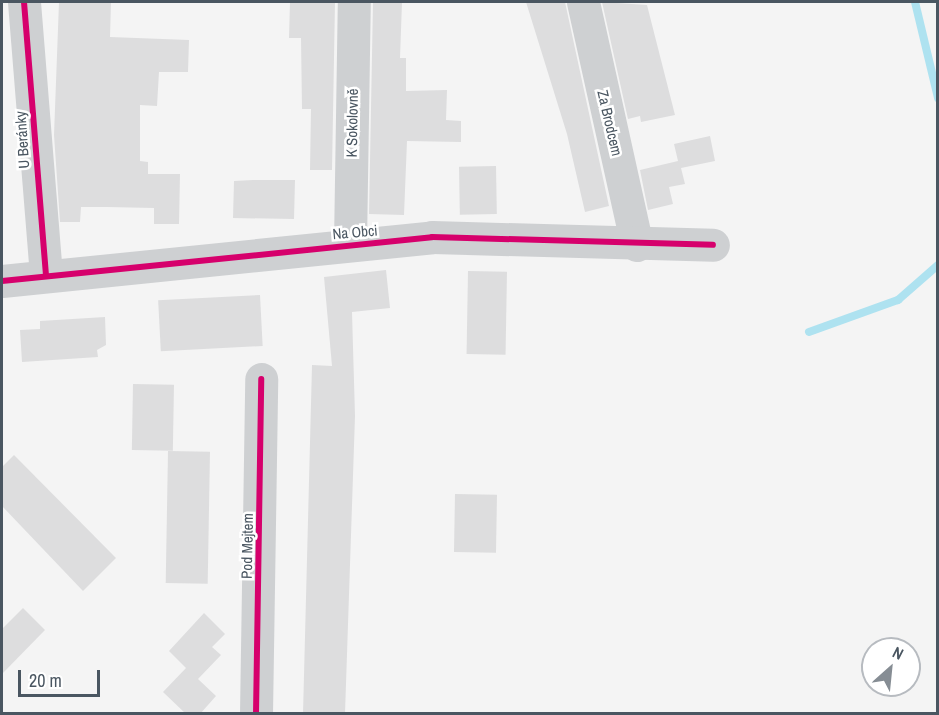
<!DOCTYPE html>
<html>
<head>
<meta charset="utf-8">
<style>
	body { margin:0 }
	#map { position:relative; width:939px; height:715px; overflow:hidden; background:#f4f4f4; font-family:"Archivo Narrow",sans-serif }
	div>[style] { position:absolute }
	.stream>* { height:8px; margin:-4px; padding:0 4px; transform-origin:4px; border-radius:4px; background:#aee2f0 }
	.building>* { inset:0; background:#ddddde; transform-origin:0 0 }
	.minor>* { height:33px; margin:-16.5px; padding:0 16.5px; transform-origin:16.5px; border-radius:16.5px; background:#ced0d2 }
	.cycleway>* { height:6px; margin:-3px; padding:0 3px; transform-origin:3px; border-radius:3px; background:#d6006c }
	span { translate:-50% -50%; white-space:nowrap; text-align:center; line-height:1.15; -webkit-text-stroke:5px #fff; paint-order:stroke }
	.street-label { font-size:15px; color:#4a5661 }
	.frame { position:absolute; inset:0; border:3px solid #4a5661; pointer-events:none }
	.north { position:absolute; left:861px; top:637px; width:60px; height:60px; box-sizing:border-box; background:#fff; border:2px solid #b7bbc0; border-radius:50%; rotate:27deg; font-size:16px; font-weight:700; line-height:24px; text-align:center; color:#4a5661 }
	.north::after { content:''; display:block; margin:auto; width:21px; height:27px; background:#868d94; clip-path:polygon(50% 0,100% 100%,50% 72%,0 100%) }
	.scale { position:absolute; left:18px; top:670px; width:82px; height:27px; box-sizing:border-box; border:3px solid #4a5661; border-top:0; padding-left:8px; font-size:18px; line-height:21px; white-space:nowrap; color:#4a5661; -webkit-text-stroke:4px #fff; paint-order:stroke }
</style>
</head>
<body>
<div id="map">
	<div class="stream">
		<div style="left:915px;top:2px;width:99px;rotate:76.5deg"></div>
		<div style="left:809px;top:332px;width:95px;rotate:-19.8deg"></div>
		<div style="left:898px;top:300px;width:53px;rotate:-41.2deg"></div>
	</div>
	<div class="building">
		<div style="clip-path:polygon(59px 2px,111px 2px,110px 37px,189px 40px,188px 72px,159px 72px,157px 106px,140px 105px,140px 161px,148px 162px,148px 174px,180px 174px,179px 224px,154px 224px,154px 208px,107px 207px,81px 207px,80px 222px,60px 222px,54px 135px)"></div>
		<div style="clip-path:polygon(290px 2px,335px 2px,332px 170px,310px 170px,311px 109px,302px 109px,301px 38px,289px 38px)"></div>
		<div style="clip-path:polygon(373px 2px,402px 2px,400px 58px,406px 58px,406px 91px,447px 90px,446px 120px,461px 121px,461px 142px,407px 141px,404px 215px,369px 214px)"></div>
		<div style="clip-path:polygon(526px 2px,565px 2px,609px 206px,585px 212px,567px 134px)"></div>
		<div style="clip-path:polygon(602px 2px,647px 5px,675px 115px,641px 122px,640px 116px,628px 119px)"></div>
		<div style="clip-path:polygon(710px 136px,715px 161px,681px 168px,685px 184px,669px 187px,673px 204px,648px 210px,640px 170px,678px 161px,674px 144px)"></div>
		<div style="left:496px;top:166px;width:48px;height:37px;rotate:89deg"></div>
		<div style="clip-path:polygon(253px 180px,295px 180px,294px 219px,233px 218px,234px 181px)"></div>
		<div style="clip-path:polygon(386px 270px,390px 308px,352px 312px,355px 416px,345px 714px,303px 714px,312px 365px,332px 366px,324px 277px)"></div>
		<div style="left:468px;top:271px;width:39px;height:83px;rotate:1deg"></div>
		<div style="left:260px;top:295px;width:51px;height:102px;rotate:87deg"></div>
		<div style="clip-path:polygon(105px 317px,106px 345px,97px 350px,98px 357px,22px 362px,20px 330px,40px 329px,40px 321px)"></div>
		<div style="left:133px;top:384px;width:41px;height:66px;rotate:1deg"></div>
		<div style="left:168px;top:451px;width:42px;height:132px;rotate:1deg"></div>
		<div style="clip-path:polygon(14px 455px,116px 558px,83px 591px,2px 506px,2px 467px)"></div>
		<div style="left:455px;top:494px;width:42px;height:58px;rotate:1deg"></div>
		<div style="clip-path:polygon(23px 608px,45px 630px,2px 674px,2px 629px)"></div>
		<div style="clip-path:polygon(204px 613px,225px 634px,212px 647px,221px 655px,198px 679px,216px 696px,200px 714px,186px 714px,163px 692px,186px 668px,169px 651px)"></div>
	</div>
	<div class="minor">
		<div style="left:24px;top:2px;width:275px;rotate:85.4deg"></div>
		<div style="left:583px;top:2px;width:249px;rotate:77.5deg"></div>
		<div style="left:350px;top:244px;width:242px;rotate:-89.1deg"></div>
		<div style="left:2px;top:281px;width:432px;rotate:-5.8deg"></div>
		<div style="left:432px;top:237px;width:281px;rotate:1.6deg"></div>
		<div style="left:256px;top:714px;width:335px;rotate:-89.1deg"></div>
	</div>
	<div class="cycleway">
		<div style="left:24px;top:2px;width:275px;rotate:85.4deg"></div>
		<div style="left:2px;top:281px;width:432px;rotate:-5.8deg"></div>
		<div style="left:432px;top:237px;width:281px;rotate:1.6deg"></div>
		<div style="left:256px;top:714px;width:335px;rotate:-89.1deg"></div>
	</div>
	<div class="street-label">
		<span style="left:352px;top:123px;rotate:-89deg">K Sokolovně</span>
		<span style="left:610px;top:123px;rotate:77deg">Za Brodcem</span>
		<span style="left:22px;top:140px;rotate:-94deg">U Beránky</span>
		<span style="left:355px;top:232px;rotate:-5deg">Na Obci</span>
		<span style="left:247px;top:546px;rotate:-89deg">Pod Mejtem</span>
	</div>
	<div class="frame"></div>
	<div class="north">N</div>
	<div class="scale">20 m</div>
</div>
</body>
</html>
